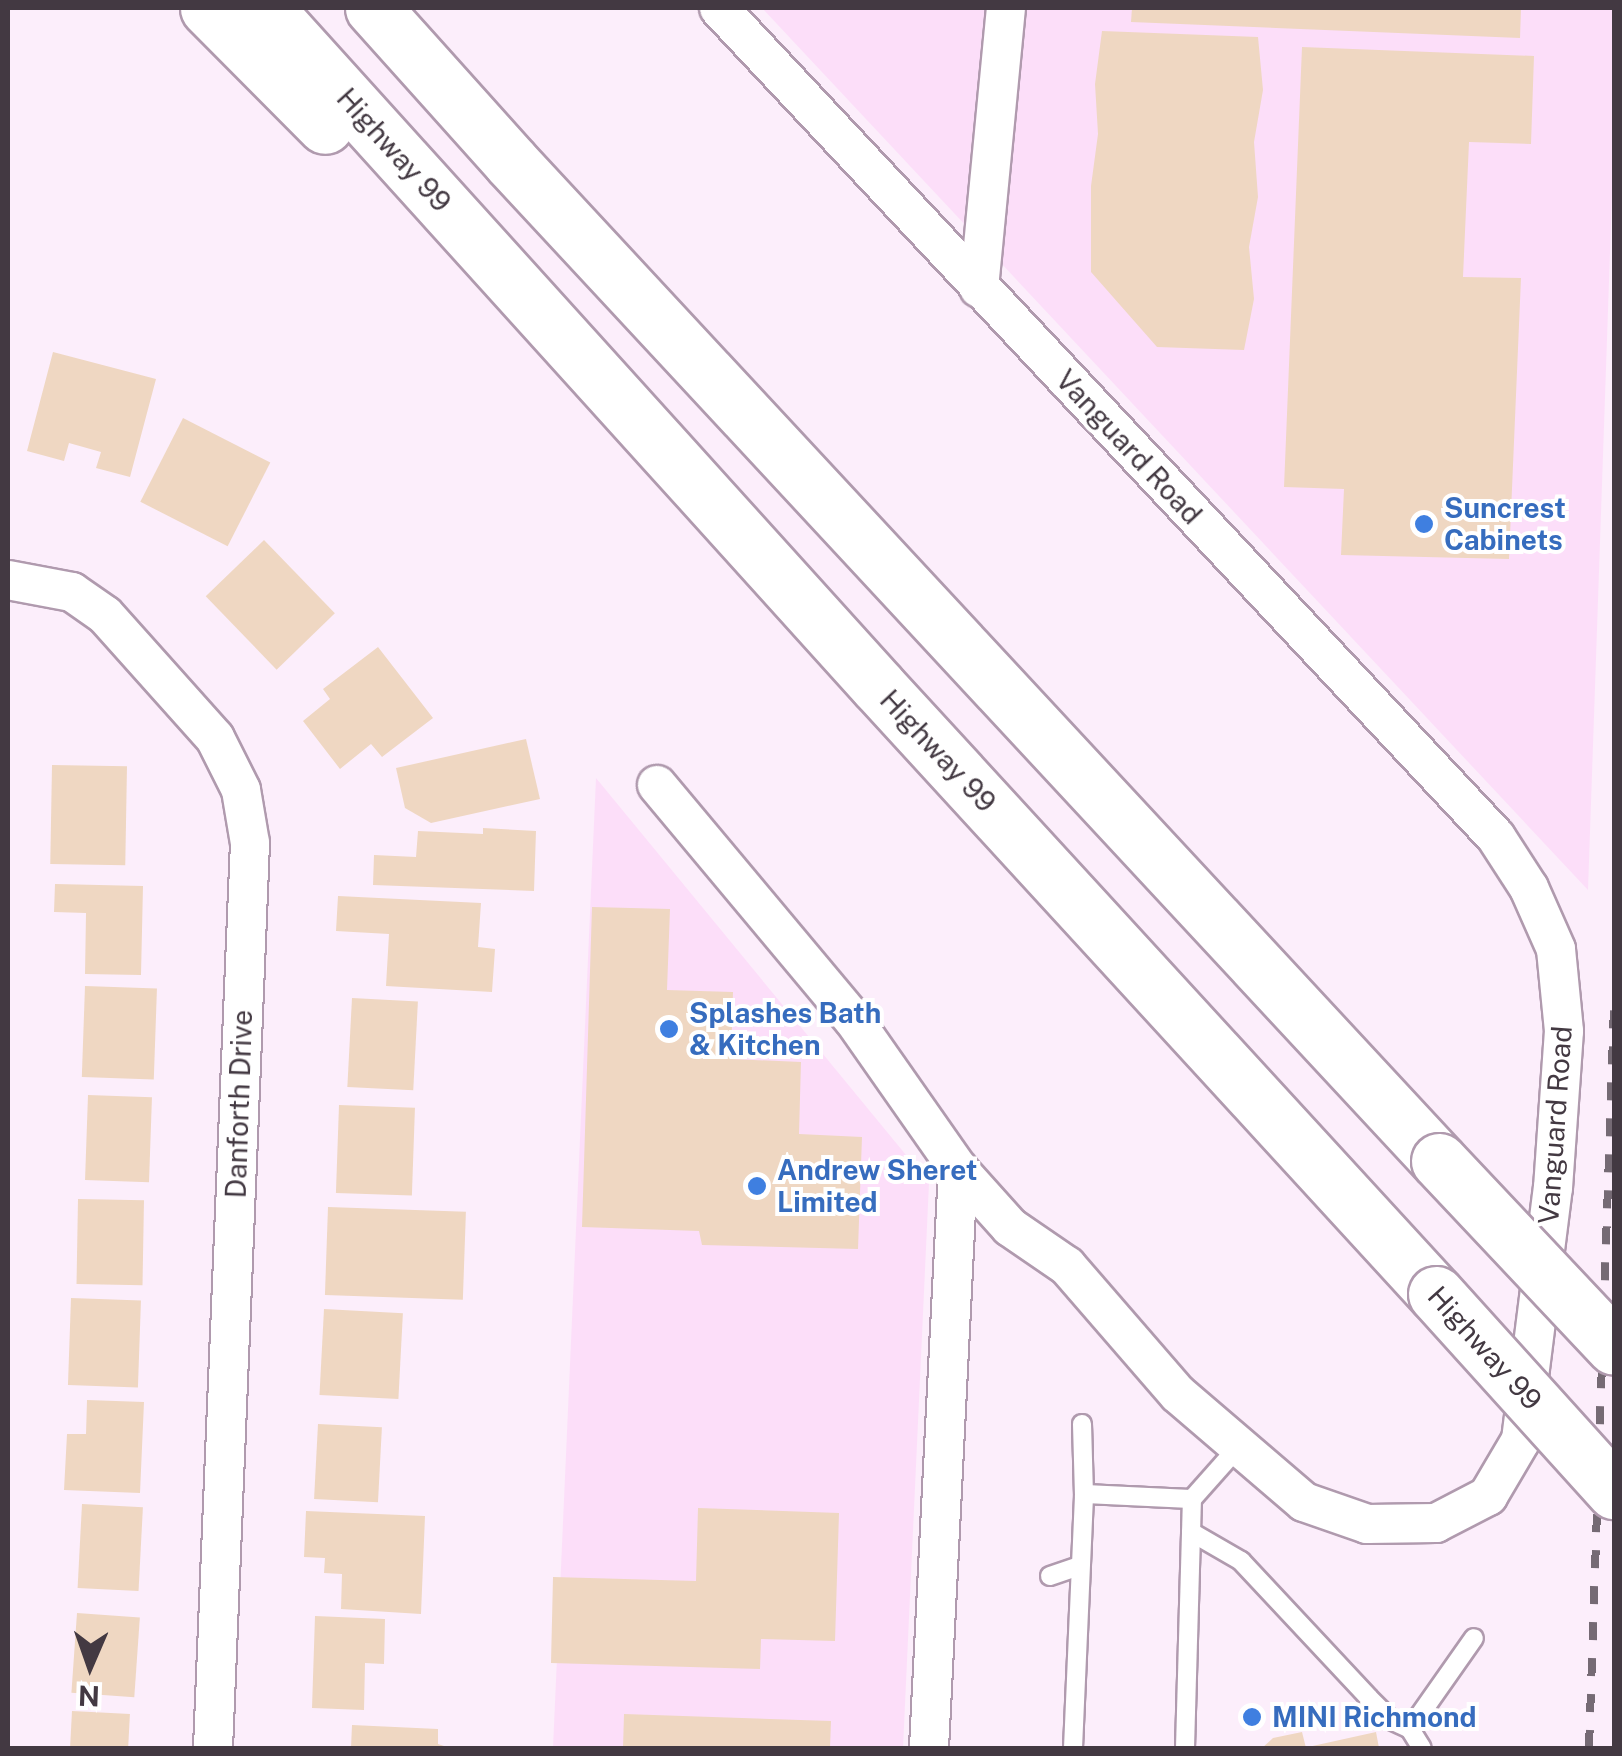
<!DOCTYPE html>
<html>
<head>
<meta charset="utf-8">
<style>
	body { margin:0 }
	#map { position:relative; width:1622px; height:1756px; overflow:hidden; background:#fceefb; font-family:"Public Sans",sans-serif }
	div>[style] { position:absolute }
	.built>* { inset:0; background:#fcdef9 }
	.building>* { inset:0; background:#efd7c2; transform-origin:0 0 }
	.roads { filter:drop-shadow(2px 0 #b09aae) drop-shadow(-2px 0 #b09aae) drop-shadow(0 2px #b09aae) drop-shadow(0 -2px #b09aae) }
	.lane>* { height:18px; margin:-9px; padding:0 9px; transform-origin:9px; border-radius:9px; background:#fff }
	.street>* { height:38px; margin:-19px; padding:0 19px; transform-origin:19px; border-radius:19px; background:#fff }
	.highway>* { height:55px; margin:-27.5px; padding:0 27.5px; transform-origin:27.5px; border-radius:27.5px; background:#fff }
	.rail>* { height:8px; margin-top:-4px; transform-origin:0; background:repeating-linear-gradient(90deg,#756a74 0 18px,transparent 0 36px) }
	.bridges { filter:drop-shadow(2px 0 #b09aae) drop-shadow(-2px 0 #b09aae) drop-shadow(0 2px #b09aae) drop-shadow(0 -2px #b09aae) }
	.highway-bridge>* { height:55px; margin:-27.5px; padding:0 27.5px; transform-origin:27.5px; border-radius:27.5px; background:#fff }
	.dots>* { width:28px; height:28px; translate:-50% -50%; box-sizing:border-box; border:5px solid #fff; border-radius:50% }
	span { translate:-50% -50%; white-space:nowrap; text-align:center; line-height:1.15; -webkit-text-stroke:8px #fff; paint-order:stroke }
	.street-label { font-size:28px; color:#433942 }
	.shop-label { font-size:28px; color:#366cbe; font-weight:700 }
	.left { translate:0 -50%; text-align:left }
	.frame { position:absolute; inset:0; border:10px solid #433942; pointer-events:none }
	.north { position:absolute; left:40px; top:1616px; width:100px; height:100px; -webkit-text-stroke:8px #fff; paint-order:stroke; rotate:182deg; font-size:28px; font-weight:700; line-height:40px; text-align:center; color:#433942 }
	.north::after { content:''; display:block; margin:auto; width:35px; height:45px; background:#433942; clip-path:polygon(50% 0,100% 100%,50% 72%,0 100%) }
</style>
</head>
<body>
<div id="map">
	<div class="built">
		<div style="clip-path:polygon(762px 8px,1614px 8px,1614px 136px,1588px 890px)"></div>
		<div style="clip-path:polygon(596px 778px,929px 1183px,903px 1748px,553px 1748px)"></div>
	</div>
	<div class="building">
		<div style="clip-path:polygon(1132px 8px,1521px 8px,1520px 38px,1131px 22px)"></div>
		<div style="clip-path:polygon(1102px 31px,1258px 37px,1263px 90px,1254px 142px,1258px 197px,1249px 247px,1254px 299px,1244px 350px,1157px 347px,1091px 272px,1091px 186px,1098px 134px,1095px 84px)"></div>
		<div style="clip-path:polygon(1302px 47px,1534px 56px,1531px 144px,1469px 142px,1463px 277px,1521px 278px,1509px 559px,1341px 555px,1344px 489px,1284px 487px)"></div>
		<div style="clip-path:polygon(53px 352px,156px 379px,130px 477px,96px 468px,101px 452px,69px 443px,64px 461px,27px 451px)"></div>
		<div style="left:183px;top:418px;width:98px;height:94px;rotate:27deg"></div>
		<div style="left:264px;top:540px;width:102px;height:81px;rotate:46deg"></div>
		<div style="clip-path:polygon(378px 647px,433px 718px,382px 757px,371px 744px,340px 769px,303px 721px,330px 699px,323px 689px)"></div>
		<div style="clip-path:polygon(526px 739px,540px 799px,431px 823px,405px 808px,396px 768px)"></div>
		<div style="left:52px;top:765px;width:75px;height:99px;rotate:1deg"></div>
		<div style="clip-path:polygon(483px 828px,536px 831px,534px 891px,373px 885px,374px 855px,416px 857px,418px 831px,483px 834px)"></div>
		<div style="clip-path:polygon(55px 884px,143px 886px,141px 975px,85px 974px,86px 913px,54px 912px)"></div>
		<div style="clip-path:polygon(338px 896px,481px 903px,478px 947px,495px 949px,492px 992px,386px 986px,389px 934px,336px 931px)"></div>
		<div style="clip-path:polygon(592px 907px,670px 909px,667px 990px,733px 992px,731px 1059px,801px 1062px,799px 1134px,862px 1137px,858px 1249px,702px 1245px,699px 1231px,582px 1227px)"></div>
		<div style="left:85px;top:986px;width:72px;height:91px;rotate:2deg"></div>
		<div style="left:352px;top:998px;width:66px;height:89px;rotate:3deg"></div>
		<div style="left:88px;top:1095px;width:64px;height:85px;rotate:2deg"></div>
		<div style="left:339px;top:1105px;width:76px;height:88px;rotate:2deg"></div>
		<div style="left:78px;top:1199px;width:66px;height:85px;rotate:1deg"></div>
		<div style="left:328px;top:1207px;width:138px;height:88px;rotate:2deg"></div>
		<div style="left:71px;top:1298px;width:70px;height:87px;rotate:2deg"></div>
		<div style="left:324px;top:1309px;width:79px;height:86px;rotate:3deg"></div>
		<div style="clip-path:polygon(87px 1400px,144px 1402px,140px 1493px,64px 1490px,67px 1434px,86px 1434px)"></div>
		<div style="left:318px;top:1424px;width:64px;height:75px;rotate:3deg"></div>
		<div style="left:82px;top:1504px;width:61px;height:84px;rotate:3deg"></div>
		<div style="clip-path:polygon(698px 1508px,839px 1513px,835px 1641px,761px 1639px,760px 1669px,551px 1663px,553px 1577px,696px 1581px)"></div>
		<div style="clip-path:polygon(306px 1511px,425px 1516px,421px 1614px,341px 1609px,342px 1574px,324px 1573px,325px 1558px,304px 1557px)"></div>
		<div style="left:77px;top:1613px;width:63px;height:80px;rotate:4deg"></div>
		<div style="clip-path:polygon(315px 1616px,385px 1619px,384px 1664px,365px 1663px,364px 1710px,312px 1708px)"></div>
		<div style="left:72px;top:1711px;width:58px;height:37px;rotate:3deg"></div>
		<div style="clip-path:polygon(624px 1714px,831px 1721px,830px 1748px,623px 1748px)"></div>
		<div style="clip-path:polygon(352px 1725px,438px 1729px,438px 1744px,450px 1748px,351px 1748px)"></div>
		<div style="clip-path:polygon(1302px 1732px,1306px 1748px,1262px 1748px,1273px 1738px)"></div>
		<div style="clip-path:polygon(1376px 1732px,1379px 1748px,1308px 1748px,1308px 1747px)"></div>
	</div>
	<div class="roads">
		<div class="lane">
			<div style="left:1082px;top:1424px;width:70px;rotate:88.4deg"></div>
			<div style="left:1191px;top:1532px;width:58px;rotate:30.1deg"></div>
			<div style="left:1241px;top:1561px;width:187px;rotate:46.9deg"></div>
			<div style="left:1369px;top:1698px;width:31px;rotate:45deg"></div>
			<div style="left:1391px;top:1720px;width:21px;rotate:25deg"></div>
			<div style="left:1410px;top:1729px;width:22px;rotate:58deg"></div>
			<div style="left:1050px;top:1576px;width:31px;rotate:-19deg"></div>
			<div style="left:1410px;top:1729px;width:111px;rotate:-54.9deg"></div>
			<div style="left:1073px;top:1748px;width:254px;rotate:-87.5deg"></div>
			<div style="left:1084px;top:1494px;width:108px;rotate:2.7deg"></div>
			<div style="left:1185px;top:1748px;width:249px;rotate:-88.4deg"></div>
			<div style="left:1192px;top:1499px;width:71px;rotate:-48.4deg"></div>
		</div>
		<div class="street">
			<div style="left:979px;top:288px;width:281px;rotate:-84.5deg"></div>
			<div style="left:8px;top:580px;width:65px;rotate:10.6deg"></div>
			<div style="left:72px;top:592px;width:40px;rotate:34.9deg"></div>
			<div style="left:105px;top:615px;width:165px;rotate:48.2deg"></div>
			<div style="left:215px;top:738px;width:58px;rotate:63.4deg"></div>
			<div style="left:241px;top:790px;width:54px;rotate:80.4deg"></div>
			<div style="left:250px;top:843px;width:906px;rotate:92.34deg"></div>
			<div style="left:657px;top:785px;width:305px;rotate:50.1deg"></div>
			<div style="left:853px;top:1019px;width:183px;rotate:55deg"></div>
			<div style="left:958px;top:1169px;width:78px;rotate:48.1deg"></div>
			<div style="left:1010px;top:1227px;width:69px;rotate:34.4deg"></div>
			<div style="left:1067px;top:1266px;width:169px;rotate:49.1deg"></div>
			<div style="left:1178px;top:1394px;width:166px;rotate:40.6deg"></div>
			<div style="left:1304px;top:1502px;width:67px;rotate:19.2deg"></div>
			<div style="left:1367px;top:1524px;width:69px;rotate:-0.8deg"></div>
			<div style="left:1436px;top:1523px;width:59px;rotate:-27.4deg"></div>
			<div style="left:1488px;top:1496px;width:65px;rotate:-59.5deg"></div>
			<div style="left:1521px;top:1440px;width:254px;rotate:-82.8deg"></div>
			<div style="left:1553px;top:1188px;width:157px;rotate:-86deg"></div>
			<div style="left:1564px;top:1031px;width:82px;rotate:-95.6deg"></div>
			<div style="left:1556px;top:949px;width:67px;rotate:-113.9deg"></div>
			<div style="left:1529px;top:888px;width:61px;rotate:-122.9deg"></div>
			<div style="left:1496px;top:837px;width:1136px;rotate:-133.15deg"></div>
			<div style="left:929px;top:1748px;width:580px;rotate:-87.13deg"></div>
		</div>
		<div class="highway">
			<div style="left:208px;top:8px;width:166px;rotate:45.2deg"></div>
			<div style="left:265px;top:8px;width:914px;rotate:47.88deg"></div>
			<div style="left:878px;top:686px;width:825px;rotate:47.46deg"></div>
			<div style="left:373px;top:8px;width:207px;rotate:48.1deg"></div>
			<div style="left:511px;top:162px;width:1364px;rotate:47.11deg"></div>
		</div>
	</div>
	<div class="rail">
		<div style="left:1589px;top:1748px;width:742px;rotate:-88.07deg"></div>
	</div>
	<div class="bridges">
		<div class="highway-bridge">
			<div style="left:1439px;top:1161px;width:255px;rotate:46.7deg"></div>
			<div style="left:1436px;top:1294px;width:266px;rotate:47.9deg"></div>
		</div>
	</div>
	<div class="dots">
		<div style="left:1424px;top:524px;background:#3f7fe0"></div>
		<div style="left:669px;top:1029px;background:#3f7fe0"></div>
		<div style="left:757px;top:1186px;background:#3f7fe0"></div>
		<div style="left:1252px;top:1717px;background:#3f7fe0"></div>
	</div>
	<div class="street-label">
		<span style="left:394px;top:150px;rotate:48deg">Highway 99</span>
		<span style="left:1129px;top:447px;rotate:47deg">Vanguard Road</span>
		<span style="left:938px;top:751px;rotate:47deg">Highway 99</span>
		<span style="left:239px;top:1104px;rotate:-88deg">Danforth Drive</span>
		<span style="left:1555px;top:1125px;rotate:-86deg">Vanguard Road</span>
		<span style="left:1485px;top:1348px;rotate:48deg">Highway 99</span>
	</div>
	<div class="shop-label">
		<span class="left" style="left:1444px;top:524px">Suncrest<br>Cabinets</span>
		<span class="left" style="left:689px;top:1029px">Splashes Bath<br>&amp; Kitchen</span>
		<span class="left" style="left:777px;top:1186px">Andrew Sheret<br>Limited</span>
		<span class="left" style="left:1272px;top:1717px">MINI Richmond</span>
	</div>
	<div class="frame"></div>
	<div class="north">N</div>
</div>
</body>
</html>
